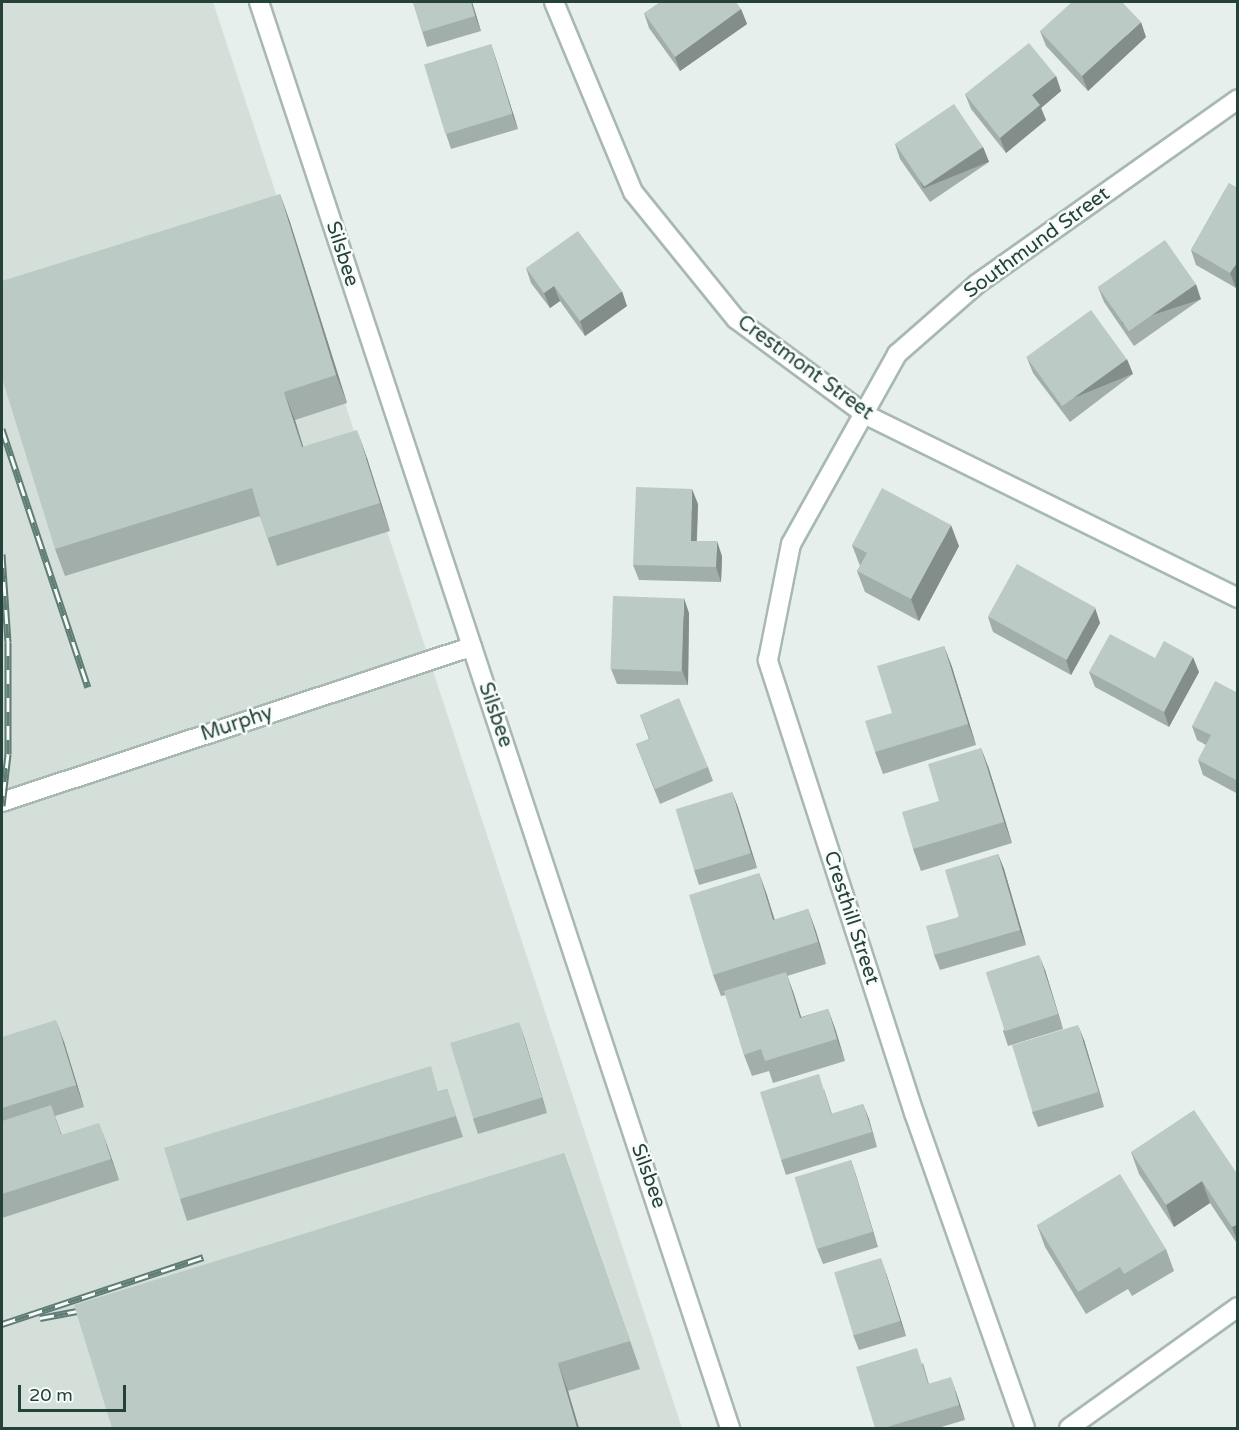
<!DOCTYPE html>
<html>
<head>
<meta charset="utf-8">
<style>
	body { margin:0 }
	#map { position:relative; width:1239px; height:1430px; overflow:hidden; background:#e6efeb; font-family:"Varela Round",sans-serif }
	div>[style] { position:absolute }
	.built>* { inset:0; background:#d4dfda }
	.roads { filter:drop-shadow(2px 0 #a8b8b2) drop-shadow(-2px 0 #a8b8b2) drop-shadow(0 2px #a8b8b2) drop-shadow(0 -2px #a8b8b2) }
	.street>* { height:18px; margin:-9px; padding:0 9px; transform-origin:9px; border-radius:9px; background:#fff }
	.secondary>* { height:18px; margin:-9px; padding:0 9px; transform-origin:9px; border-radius:9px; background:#fff }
	.rail>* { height:7px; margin-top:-3.5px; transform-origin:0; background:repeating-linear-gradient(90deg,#f7fbf9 0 14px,#5f7d75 0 28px); box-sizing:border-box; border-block:2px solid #5f7d75 }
	.wall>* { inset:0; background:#a1aea9 }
	.shaded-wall>* { inset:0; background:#838d89; transform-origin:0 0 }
	.building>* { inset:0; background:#bbcac4; transform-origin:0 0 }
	span { translate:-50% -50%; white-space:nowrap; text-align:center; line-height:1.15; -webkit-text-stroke:5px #f7fbf9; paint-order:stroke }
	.street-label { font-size:20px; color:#24423a }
	.frame { position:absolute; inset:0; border:3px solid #24423a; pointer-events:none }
	.scale { position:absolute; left:18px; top:1385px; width:108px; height:27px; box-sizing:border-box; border:3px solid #24423a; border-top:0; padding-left:8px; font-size:18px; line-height:21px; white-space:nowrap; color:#24423a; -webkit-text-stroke:4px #f7fbf9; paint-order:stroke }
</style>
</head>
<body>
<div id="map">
	<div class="built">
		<div style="clip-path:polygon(2px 2px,213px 2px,682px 1428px,2px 1428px)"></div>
	</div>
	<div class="roads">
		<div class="street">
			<div style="left:259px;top:2px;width:1502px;rotate:71.72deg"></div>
			<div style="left:2px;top:802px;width:495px;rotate:-18.3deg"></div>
			<div style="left:1025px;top:1428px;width:334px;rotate:-109.4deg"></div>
			<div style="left:914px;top:1113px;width:476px;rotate:-107.9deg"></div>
			<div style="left:768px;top:660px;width:118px;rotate:-78.8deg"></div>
			<div style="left:791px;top:544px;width:218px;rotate:-60.8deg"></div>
			<div style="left:897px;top:354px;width:106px;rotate:-41.2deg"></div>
			<div style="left:977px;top:284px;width:320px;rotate:-35.3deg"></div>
			<div style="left:1069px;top:1428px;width:208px;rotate:-35.6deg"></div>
		</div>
		<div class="secondary">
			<div style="left:554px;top:2px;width:206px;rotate:67.4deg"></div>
			<div style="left:633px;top:192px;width:164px;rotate:51deg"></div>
			<div style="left:736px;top:319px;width:162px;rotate:36.4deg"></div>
			<div style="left:866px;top:415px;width:415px;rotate:26.2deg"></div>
		</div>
	</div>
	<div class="rail">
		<div style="left:2px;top:429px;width:272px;rotate:71.6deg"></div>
		<div style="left:2px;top:554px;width:88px;rotate:86.1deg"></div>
		<div style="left:8px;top:642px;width:112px;rotate:90deg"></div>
		<div style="left:8px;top:754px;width:52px;rotate:96.6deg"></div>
		<div style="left:40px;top:1318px;width:54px;rotate:-10.7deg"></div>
		<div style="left:2px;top:1324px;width:212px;rotate:-18.4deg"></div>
	</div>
	<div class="wall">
		<div style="clip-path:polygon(413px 2px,472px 2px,481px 31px,427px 47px)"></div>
		<div style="clip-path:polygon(741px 9px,747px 24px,680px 71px,649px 28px,644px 13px)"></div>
		<div style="clip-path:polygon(1040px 31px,1146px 37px,1088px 91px,1046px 46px)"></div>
		<div style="clip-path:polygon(491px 44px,518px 129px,451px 149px,446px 134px)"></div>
		<div style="clip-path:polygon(1056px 76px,1061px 91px,1041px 108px,1046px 120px,1006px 153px,971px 109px,965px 94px)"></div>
		<div style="clip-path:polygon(895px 144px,983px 147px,989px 162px,930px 202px,900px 159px)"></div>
		<div style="clip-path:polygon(1229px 183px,1236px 288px,1196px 265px,1191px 250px)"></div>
		<div style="clip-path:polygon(280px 194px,290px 222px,347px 403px,295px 420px,303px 447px,367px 458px,390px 531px,277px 566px,260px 516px,65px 576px,55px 549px)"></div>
		<div style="clip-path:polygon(526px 268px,627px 306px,585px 336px,560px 301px,550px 308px,531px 283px)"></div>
		<div style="clip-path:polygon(1098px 287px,1201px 299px,1134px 346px,1104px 302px)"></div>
		<div style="clip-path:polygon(1027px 358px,1133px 374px,1070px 422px,1033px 373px)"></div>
		<div style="clip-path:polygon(698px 504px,697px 541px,722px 556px,721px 582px,639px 580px,633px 565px)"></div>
		<div style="clip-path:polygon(852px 545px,959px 546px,919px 621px,865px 592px,857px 571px,860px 566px)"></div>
		<div style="clip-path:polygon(1095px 608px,1100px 623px,1071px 675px,993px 632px,988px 617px)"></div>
		<div style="clip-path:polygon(689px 613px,688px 685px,617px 684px,611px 669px)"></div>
		<div style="clip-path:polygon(944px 646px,952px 667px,976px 745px,883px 774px,875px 752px)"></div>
		<div style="clip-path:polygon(1089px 672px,1199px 672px,1169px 727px,1095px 687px)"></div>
		<div style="clip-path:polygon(1238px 693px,1238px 794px,1203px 775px,1198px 760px,1206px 745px,1197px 740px,1192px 726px)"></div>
		<div style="clip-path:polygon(640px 715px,708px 767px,713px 781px,660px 804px,636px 744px,649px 739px)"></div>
		<div style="clip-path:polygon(981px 748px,989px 769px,1012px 843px,921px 871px,913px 849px,939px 801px)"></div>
		<div style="clip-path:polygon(732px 792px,757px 868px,699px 885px,694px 870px)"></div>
		<div style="clip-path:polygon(998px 854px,1004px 869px,1026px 945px,940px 970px,934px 955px)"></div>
		<div style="clip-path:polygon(759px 873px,775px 920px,808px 909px,826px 964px,787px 976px,801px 1017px,828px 1009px,845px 1061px,773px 1083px,769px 1071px,752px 1076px,744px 1055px,726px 995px,721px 996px,713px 975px)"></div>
		<div style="clip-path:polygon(1045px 970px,1063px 1029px,1008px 1046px,1003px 1031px)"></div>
		<div style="clip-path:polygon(2px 1037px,64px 1042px,84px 1107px,55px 1116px,62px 1135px,107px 1145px,119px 1180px,2px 1218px)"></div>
		<div style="clip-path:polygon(524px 1037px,547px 1113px,478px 1134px,473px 1119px)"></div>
		<div style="clip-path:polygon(1084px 1040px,1104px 1107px,1038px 1127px,1032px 1112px)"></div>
		<div style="clip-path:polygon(447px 1089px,463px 1137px,187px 1221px,180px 1199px,440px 1091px)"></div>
		<div style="clip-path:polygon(824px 1089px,832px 1114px,863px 1104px,877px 1147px,786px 1175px,781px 1160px)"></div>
		<div style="clip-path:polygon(1131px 1152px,1238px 1175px,1238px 1245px,1210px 1203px,1174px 1227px,1139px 1174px)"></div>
		<div style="clip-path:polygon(564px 1153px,640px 1369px,568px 1391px,579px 1428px,112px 1428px)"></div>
		<div style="clip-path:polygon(851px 1160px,878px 1247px,823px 1264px,817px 1249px)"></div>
		<div style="clip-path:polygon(1037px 1225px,1166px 1249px,1174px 1271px,1132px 1296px,1128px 1289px,1086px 1314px,1045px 1247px)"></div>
		<div style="clip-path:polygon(886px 1273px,906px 1336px,859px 1350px,853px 1335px)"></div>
		<div style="clip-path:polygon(923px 1363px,929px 1384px,956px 1392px,965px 1420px,938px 1428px,875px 1428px)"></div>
	</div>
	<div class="shaded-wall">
		<div style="clip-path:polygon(471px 2px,472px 2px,481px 31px,475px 16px)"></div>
		<div style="clip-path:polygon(741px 9px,747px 24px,680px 71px,675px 57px)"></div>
		<div style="clip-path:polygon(1141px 22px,1146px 37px,1088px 91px,1082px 76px)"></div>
		<div style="clip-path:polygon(491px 44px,496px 59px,518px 129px,512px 114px)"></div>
		<div style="clip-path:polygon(1056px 76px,1061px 91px,1041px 108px,1046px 120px,1006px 153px,1000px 138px,1032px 95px)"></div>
		<div style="left:983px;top:147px;width:16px;height:71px;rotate:68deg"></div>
		<div style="clip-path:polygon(280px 194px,290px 222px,347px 403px,336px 375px)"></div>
		<div style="clip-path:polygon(1238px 261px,1238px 285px,1236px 288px,1230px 273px)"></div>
		<div style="left:1196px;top:284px;width:16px;height:82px;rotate:72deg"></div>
		<div style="clip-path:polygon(554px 286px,560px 301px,550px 308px,544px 293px)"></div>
		<div style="clip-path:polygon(622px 291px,627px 306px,585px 336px,580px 321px)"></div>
		<div style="left:1127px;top:359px;width:16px;height:79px;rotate:68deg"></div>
		<div style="clip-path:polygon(284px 392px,295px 420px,312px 475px,302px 447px)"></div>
		<div style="clip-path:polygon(357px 430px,367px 458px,390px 531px,380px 503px)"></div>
		<div style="clip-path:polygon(692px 489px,698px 504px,696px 556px,691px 541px)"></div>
		<div style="clip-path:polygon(951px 525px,959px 546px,919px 621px,911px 599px)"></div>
		<div style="clip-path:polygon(717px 541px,722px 556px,721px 582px,716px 567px)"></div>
		<div style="clip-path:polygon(684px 598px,689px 613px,688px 685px,682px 670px)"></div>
		<div style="clip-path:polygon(1095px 608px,1100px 623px,1071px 675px,1066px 660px)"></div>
		<div style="clip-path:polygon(944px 646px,952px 667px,976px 745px,968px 724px)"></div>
		<div style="clip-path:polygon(1193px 657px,1199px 672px,1169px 727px,1164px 712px)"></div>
		<div style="clip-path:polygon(981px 748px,989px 769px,1012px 843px,1004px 822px)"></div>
		<div style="clip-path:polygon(732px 792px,738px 807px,757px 868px,751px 853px)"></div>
		<div style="clip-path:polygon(998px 854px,1004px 869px,1026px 945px,1020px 930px)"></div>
		<div style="clip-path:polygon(759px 873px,767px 895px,781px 942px,773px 920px)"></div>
		<div style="clip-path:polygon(808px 909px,816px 931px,826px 964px,818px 942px)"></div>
		<div style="clip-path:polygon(1039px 955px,1045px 970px,1063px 1029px,1058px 1014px)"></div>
		<div style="clip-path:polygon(786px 972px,794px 994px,808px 1039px,800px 1018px)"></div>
		<div style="clip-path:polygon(828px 1009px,836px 1031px,845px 1061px,837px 1039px)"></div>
		<div style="clip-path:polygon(56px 1020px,64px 1042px,84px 1107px,76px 1085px)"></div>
		<div style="clip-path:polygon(519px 1022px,524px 1037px,547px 1113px,542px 1098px)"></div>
		<div style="clip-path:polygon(1078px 1025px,1084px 1040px,1104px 1107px,1099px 1092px)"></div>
		<div style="clip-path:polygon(863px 1104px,869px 1119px,877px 1147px,872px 1132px)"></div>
		<div style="clip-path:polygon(99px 1123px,107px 1145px,119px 1180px,111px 1159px)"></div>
		<div style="clip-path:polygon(851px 1160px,856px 1175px,878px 1247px,873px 1232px)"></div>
		<div style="clip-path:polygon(1202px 1181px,1210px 1203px,1174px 1227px,1166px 1205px)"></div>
		<div style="clip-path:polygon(1238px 1224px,1238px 1242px,1232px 1227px)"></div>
		<div style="clip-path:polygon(881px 1258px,886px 1273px,906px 1336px,900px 1321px)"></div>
		<div style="clip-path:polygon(558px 1363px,568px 1391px,579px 1428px,577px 1428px)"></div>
		<div style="clip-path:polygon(951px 1377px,956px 1392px,965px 1420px,959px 1405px)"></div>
	</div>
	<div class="building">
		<div style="clip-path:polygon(413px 2px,471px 2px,475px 16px,422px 32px)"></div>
		<div style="clip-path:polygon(660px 2px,736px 2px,741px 9px,675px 57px,644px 13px)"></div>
		<div style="clip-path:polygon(1072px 2px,1122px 2px,1141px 22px,1082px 76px,1040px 31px)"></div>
		<div style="clip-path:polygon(1029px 43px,1056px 76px,1032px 95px,1040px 105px,1000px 138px,965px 94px)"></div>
		<div style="left:491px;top:44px;width:73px;height:70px;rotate:73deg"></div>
		<div style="left:954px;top:104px;width:52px;height:71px;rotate:56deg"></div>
		<div style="clip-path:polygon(1229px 183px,1238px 188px,1238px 261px,1230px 273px,1191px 250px)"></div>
		<div style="clip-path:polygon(280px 194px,336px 375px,284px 392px,302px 447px,357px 430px,380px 503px,267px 538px,252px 488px,55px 549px,2px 378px,2px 281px)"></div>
		<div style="clip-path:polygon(578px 231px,622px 291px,580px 321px,554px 286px,544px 293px,526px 268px)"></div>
		<div style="left:1165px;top:240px;width:54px;height:82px;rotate:55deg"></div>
		<div style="left:1091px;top:310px;width:61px;height:80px;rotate:54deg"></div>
		<div style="clip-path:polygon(636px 487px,692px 489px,691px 541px,717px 541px,716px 567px,633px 565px)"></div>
		<div style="clip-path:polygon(882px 488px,951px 525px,911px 599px,857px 571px,867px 553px,852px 545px)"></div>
		<div style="left:1017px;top:564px;width:90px;height:60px;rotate:29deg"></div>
		<div style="left:613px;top:596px;width:71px;height:73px;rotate:2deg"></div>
		<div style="clip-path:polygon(1110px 634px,1155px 658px,1164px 641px,1193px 657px,1164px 712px,1089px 672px)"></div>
		<div style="clip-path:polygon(944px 646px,968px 724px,875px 752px,865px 721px,892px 713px,877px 666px)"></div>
		<div style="clip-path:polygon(1215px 681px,1238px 693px,1238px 781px,1198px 760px,1211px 735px,1192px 726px)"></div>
		<div style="clip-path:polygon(679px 698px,708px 767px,655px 789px,636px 744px,650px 739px,640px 715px)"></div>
		<div style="clip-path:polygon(981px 748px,1004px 822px,913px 849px,902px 812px,939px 801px,928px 764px)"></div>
		<div style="left:732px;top:792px;width:64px;height:59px;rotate:73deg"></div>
		<div style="clip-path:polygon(998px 854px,1020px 930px,934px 955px,926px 926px,959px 917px,945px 870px)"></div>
		<div style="clip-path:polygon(759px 873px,773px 920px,808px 909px,818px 942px,713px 975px,689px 895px)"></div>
		<div style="left:1039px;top:955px;width:62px;height:56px;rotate:72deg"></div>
		<div style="clip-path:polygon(786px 972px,800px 1018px,828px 1009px,837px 1039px,765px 1061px,761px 1049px,744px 1055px,724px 991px)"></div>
		<div style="clip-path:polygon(56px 1020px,76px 1085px,2px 1108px,2px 1037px)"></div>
		<div style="left:519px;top:1022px;width:79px;height:72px;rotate:73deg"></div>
		<div style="left:1078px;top:1025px;width:70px;height:69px;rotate:73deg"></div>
		<div style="clip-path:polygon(431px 1066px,438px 1092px,447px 1089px,456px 1116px,180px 1199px,164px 1148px)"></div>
		<div style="clip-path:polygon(819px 1074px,831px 1114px,863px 1104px,872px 1132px,781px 1160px,760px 1092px)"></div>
		<div style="clip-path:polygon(51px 1105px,61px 1135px,99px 1123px,111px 1159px,2px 1194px,2px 1121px)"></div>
		<div style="clip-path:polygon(1194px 1110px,1238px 1175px,1238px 1224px,1232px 1227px,1202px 1181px,1166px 1205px,1131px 1152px)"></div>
		<div style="clip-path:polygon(564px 1153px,630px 1341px,558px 1363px,577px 1428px,112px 1428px,74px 1305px)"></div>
		<div style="left:851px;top:1160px;width:75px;height:59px;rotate:73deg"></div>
		<div style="clip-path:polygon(1120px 1174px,1166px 1249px,1124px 1274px,1120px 1267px,1078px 1292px,1037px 1225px)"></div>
		<div style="left:881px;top:1258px;width:66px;height:49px;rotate:73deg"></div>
		<div style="clip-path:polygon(917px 1348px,928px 1384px,951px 1377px,959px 1405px,884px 1428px,875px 1428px,856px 1367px)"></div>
	</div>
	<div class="street-label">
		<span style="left:1037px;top:243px;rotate:-36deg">Southmund Street</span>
		<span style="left:342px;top:254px;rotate:72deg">Silsbee</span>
		<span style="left:805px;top:368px;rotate:36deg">Crestmont Street</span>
		<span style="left:495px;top:715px;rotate:71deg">Silsbee</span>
		<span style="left:237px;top:724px;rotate:-18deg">Murphy</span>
		<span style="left:851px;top:918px;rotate:72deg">Cresthill Street</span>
		<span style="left:648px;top:1176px;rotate:70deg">Silsbee</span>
	</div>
	<div class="frame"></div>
	<div class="scale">20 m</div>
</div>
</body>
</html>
